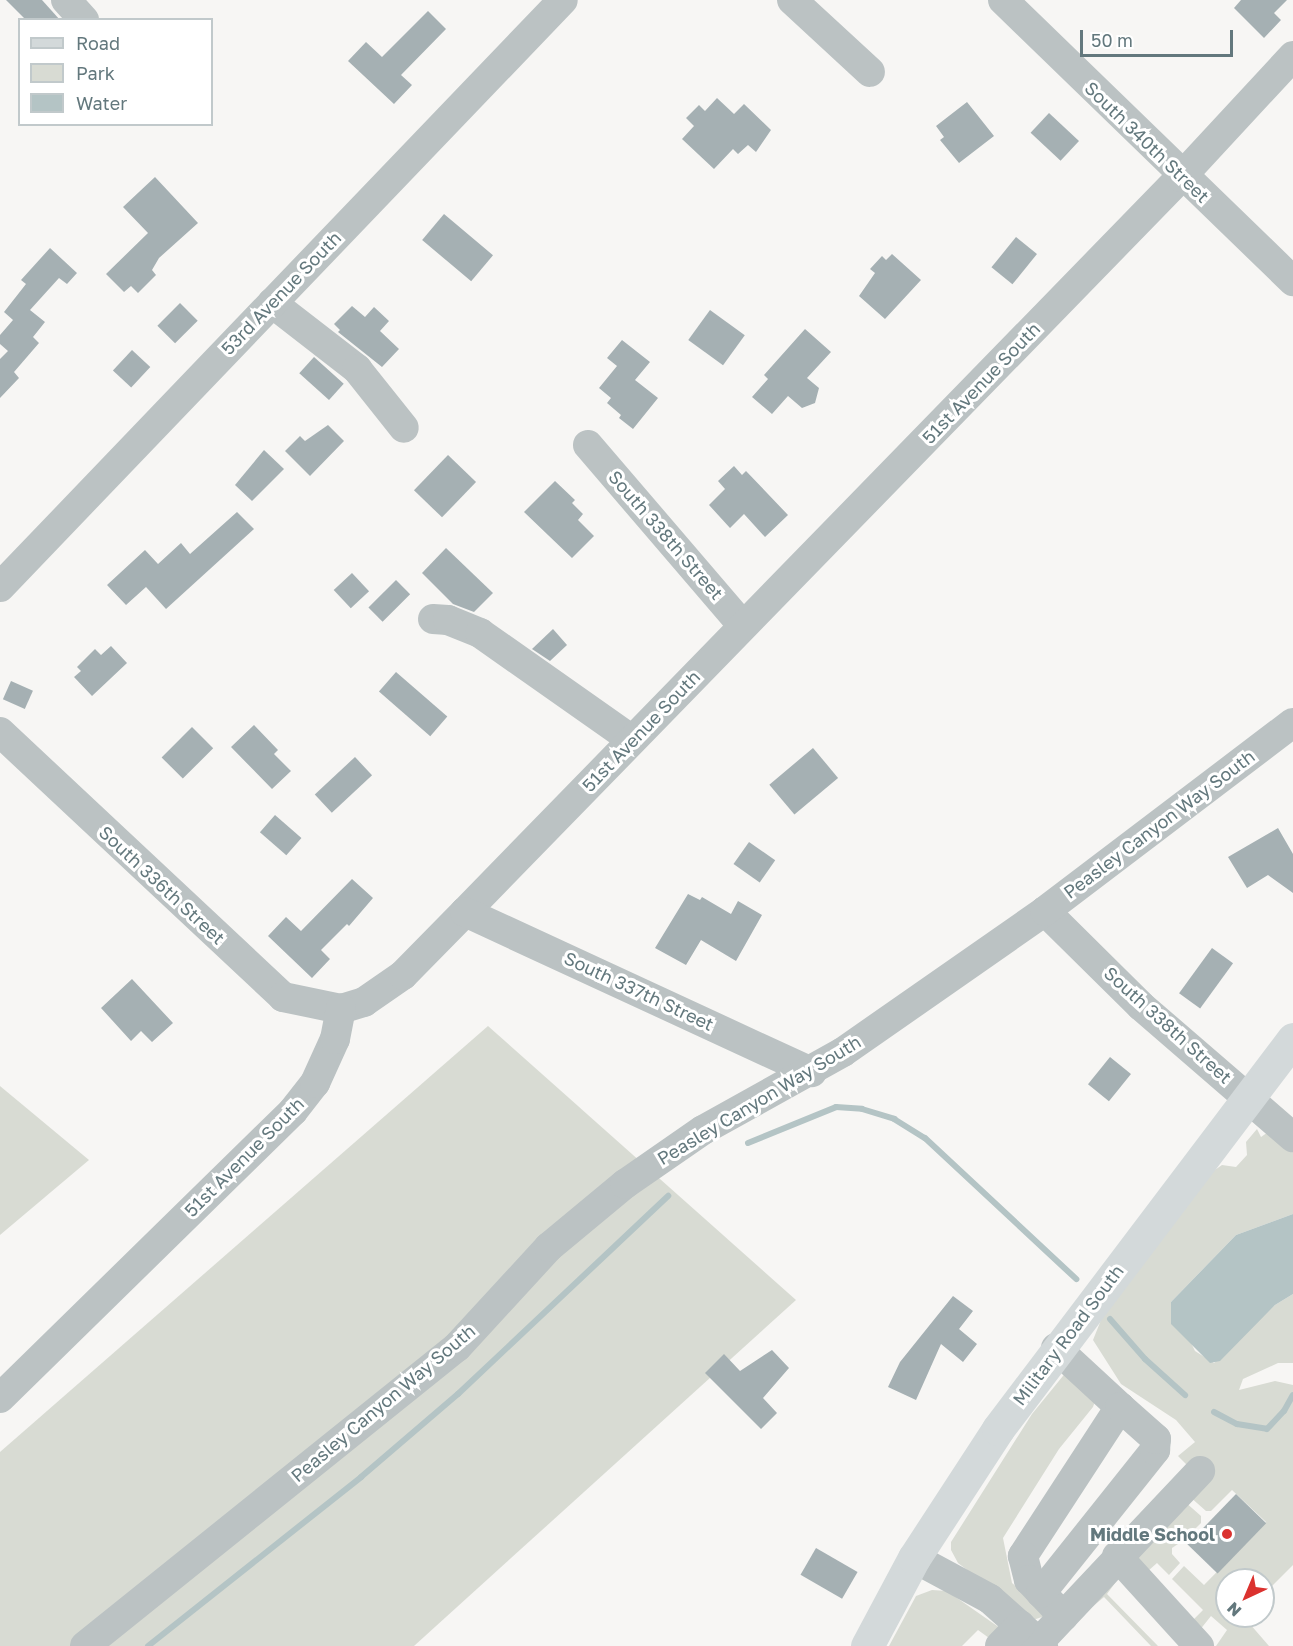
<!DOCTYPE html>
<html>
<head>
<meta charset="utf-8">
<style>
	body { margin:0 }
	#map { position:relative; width:1293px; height:1646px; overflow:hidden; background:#f7f6f4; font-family:"Golos Text",sans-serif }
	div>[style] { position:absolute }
	.green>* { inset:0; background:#d8dbd3 }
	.water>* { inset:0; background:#b4c4c5 }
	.stream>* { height:6px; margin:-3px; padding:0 3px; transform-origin:3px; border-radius:3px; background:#b4c4c5 }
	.building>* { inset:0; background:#a5b0b3; transform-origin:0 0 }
	.minor>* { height:30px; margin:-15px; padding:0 15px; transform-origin:15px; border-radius:15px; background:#bbc2c3 }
	.major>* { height:33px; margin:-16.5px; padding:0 16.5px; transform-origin:16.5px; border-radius:16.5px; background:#d3d9da }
	.dots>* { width:16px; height:16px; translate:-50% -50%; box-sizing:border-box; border:3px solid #fff; border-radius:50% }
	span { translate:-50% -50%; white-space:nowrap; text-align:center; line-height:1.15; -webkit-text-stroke:6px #fff; paint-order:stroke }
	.street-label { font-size:18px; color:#63787d }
	.poi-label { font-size:18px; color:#63787d; font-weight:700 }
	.right { translate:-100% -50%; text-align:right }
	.legend { position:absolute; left:18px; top:18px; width:195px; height:108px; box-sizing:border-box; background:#fff; border:2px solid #c1c9cb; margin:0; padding:8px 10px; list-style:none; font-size:18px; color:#63787d }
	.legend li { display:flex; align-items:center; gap:12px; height:30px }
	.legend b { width:30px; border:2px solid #c1c9cb }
	.north { position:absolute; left:1215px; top:1568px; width:60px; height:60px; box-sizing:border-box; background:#fff; border:2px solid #c1c9cb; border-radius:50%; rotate:224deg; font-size:16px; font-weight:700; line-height:24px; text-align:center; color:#63787d }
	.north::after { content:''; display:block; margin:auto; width:21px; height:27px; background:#db322f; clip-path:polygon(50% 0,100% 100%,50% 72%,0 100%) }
	.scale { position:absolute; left:1080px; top:30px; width:153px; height:27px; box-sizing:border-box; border:3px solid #63787d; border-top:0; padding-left:8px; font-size:18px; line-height:21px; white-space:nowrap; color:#63787d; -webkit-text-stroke:4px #fff; paint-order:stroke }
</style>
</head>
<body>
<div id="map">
	<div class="green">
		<div style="clip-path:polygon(488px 1026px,796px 1300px,414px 1646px,0 1646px,0 1452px)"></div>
		<div style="clip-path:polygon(0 1086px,89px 1160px,0 1235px)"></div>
		<div style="clip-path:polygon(1257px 1129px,1261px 1137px,1271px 1130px,1293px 1151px,1293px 1214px,1236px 1235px,1171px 1302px,1195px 1351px,1214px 1363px,1275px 1305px,1293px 1294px,1293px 1363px,1278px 1363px,1243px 1379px,1239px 1390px,1275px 1381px,1293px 1385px,1293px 1565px,1263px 1595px,1263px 1580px,1227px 1580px,1227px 1616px,1243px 1616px,1269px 1646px,1216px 1646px,1227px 1630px,1211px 1616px,1199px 1631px,1191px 1622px,1203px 1610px,1172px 1579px,1184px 1566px,1204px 1585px,1266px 1522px,1232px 1490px,1211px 1511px,1206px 1511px,1189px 1496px,1188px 1466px,1178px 1456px,1195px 1442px,1176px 1420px,1121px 1384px,1093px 1340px,1105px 1310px,1199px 1181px,1222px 1165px,1236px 1167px,1247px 1155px,1246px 1142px)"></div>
		<div style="clip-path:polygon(1067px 1371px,1095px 1401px,1093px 1407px,1059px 1449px,1003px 1538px,1012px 1583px,1048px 1615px,1033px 1620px,958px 1563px,951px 1550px,951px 1542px,1032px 1414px)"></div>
		<div style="clip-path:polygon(1184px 1501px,1201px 1516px,1201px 1523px,1184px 1540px,1172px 1548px,1172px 1554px,1180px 1563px,1169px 1575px,1157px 1563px,1148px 1571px,1132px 1556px)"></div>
		<div style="clip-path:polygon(1118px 1579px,1107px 1594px,1158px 1646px,1151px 1646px,1104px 1597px,1091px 1608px)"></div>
		<div style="clip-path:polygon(932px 1590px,947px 1591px,1000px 1628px,989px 1638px,978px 1630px,962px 1646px,889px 1646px,916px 1596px)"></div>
	</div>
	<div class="water">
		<div style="clip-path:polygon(1293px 1214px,1293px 1294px,1275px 1305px,1220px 1361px,1210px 1363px,1171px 1324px,1171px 1302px,1236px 1235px)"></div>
	</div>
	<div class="stream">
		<div style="left:748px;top:1143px;width:95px;rotate:-22.2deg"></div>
		<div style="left:836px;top:1107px;width:26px;rotate:4deg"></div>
		<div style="left:862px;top:1109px;width:34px;rotate:17deg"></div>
		<div style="left:894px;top:1119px;width:36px;rotate:32deg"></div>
		<div style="left:925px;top:1138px;width:207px;rotate:43deg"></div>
		<div style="left:1110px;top:1319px;width:53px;rotate:48.8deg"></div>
		<div style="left:1145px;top:1359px;width:54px;rotate:42deg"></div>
		<div style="left:1214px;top:1412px;width:26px;rotate:28deg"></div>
		<div style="left:1237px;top:1424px;width:30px;rotate:9deg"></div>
		<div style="left:1267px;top:1429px;width:25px;rotate:-47deg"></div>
		<div style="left:1284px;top:1411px;width:18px;rotate:-61deg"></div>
		<div style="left:148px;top:1646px;width:272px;rotate:-38.4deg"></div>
		<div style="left:361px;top:1477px;width:128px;rotate:-40.6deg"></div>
		<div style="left:458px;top:1394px;width:289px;rotate:-43.3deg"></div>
	</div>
	<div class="building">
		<div style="clip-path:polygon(6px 0,42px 0,60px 20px,26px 20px)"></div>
		<div style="clip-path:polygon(1241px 0,1287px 0,1274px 13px,1281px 20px,1264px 38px,1234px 8px)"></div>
		<div style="clip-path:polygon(428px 11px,446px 29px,401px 75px,412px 85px,394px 104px,348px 61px,366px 42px,382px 57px)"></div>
		<div style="clip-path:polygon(717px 98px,734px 114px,744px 104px,771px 130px,756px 152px,748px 145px,738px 154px,733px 149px,714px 169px,682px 139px,694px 126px,686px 118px,699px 105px,705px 111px)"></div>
		<div style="clip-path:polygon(967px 102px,994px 136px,959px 163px,940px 140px,944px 137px,936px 126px)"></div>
		<div style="left:1049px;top:113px;width:41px;height:27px;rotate:43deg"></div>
		<div style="clip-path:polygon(155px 177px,198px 223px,159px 258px,152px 270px,156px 275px,138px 293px,131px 286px,124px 292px,106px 274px,148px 233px,123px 207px)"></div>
		<div style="left:444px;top:214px;width:64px;height:34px;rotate:40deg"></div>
		<div style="left:1016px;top:237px;width:27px;height:39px;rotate:39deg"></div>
		<div style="clip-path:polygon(50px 248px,77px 273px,67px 284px,59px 278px,30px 310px,45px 322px,33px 337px,39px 343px,14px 372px,19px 378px,0 398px,0 359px,8px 351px,0 344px,0 335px,13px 320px,4px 312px,26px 284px,21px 280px)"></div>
		<div style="clip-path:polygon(892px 254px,921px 280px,885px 319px,859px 296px,875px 273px,870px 269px,882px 256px,886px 260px)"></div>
		<div style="left:180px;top:303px;width:25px;height:32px;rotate:45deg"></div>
		<div style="clip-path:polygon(352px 306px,365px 317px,374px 307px,389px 321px,380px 331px,399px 349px,382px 367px,338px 332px,340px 330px,334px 324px)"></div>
		<div style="left:710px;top:310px;width:43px;height:37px;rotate:36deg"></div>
		<div style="clip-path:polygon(805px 329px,831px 352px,807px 378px,819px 388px,815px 403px,802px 408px,788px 396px,772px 414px,752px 397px,768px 379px,764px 375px)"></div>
		<div style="clip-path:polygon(622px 340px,650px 362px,635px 380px,658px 398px,633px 429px,619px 418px,621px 415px,607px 403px,611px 398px,599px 388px,617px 366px,607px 358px)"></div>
		<div style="left:132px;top:350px;width:25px;height:28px;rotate:43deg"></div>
		<div style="left:314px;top:357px;width:40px;height:22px;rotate:42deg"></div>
		<div style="clip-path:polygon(328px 425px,344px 441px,310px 476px,285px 451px,300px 436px,305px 441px)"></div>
		<div style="clip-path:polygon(264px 450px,284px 469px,252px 501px,235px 485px)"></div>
		<div style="left:448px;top:455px;width:39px;height:49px;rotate:44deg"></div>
		<div style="clip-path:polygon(734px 466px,742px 475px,746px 471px,788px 515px,765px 537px,744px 514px,730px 528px,709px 505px,725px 489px,718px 481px)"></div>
		<div style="clip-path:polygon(555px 481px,575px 500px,572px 503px,583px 514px,578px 520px,594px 536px,572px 558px,524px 512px)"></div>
		<div style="clip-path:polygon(237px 512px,254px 529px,166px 609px,146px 587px,126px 605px,107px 585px,145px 550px,158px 564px,181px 543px,190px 554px)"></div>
		<div style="clip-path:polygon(446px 548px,493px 593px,474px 612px,453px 604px,422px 573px)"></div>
		<div style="left:352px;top:573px;width:25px;height:25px;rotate:47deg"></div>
		<div style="left:396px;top:580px;width:20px;height:39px;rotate:45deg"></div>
		<div style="clip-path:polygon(553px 629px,567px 645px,550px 661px,532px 649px)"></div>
		<div style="clip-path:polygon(111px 646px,127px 663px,92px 696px,74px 677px,81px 671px,77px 667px,95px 649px,101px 655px)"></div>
		<div style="left:396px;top:672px;width:68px;height:26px;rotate:41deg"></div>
		<div style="left:11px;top:681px;width:24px;height:20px;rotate:24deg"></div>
		<div style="clip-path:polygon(254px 725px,278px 750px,274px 754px,291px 771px,272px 789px,231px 747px)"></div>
		<div style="left:192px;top:727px;width:30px;height:43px;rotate:45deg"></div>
		<div style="left:813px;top:748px;width:39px;height:57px;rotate:50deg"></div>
		<div style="left:355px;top:757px;width:25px;height:55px;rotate:47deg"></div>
		<div style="left:275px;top:815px;width:35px;height:23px;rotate:41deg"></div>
		<div style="clip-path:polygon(1278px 828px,1293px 854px,1293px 893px,1268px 875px,1247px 888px,1228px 857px)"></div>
		<div style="left:749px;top:842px;width:32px;height:27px;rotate:35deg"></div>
		<div style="clip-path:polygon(352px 879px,373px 898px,349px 926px,347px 924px,321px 950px,330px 959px,312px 978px,268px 936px,286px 917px,301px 931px)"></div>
		<div style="clip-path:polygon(688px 894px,700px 900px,702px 897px,731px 914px,738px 901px,762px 915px,736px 961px,701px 940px,686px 965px,655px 948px)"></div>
		<div style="left:1212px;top:948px;width:26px;height:56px;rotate:36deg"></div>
		<div style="clip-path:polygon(132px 979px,173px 1023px,152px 1042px,141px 1031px,131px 1041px,101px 1008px)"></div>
		<div style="left:1110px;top:1057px;width:27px;height:35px;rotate:39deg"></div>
		<div style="clip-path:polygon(953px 1296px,973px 1311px,959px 1329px,977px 1344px,963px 1362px,941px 1344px,916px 1400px,888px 1387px,900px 1362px)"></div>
		<div style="clip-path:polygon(772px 1350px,789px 1368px,763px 1398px,777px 1413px,761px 1429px,705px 1373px,724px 1354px,740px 1371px)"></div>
		<div style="left:1236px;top:1494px;width:42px;height:70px;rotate:44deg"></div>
		<div style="left:816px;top:1548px;width:48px;height:31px;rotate:30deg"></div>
	</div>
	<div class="minor">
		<div style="left:66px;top:0;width:27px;rotate:48deg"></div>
		<div style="left:792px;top:0;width:106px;rotate:42.7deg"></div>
		<div style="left:1003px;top:0;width:404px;rotate:44.1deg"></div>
		<div style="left:272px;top:303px;width:108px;rotate:37.8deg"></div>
		<div style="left:357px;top:369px;width:75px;rotate:51.5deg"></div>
		<div style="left:588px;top:445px;width:238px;rotate:49.4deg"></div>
		<div style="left:0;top:587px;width:813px;rotate:-46.2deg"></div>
		<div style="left:433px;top:619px;width:15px;rotate:4deg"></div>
		<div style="left:448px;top:620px;width:35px;rotate:22deg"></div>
		<div style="left:480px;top:633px;width:186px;rotate:35.1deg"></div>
		<div style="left:0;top:732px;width:388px;rotate:43.1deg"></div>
		<div style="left:283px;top:997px;width:59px;rotate:11.7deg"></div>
		<div style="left:341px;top:1009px;width:24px;rotate:-17deg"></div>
		<div style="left:364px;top:1002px;width:47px;rotate:-34.7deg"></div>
		<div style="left:403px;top:975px;width:88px;rotate:-45.5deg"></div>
		<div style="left:465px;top:912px;width:1026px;rotate:-45.75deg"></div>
		<div style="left:1181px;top:177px;width:165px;rotate:-47.2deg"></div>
		<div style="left:1045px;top:911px;width:135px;rotate:44.7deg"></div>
		<div style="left:1141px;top:1006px;width:201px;rotate:40.8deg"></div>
		<div style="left:465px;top:912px;width:382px;rotate:24.8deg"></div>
		<div style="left:1056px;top:1348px;width:87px;rotate:42.7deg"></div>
		<div style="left:1120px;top:1407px;width:178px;rotate:123.1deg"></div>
		<div style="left:1023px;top:1556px;width:25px;rotate:76deg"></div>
		<div style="left:1029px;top:1580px;width:50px;rotate:46.6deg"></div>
		<div style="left:0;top:1398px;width:410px;rotate:-44.4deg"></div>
		<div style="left:293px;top:1111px;width:36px;rotate:-52deg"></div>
		<div style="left:315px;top:1083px;width:48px;rotate:-65.6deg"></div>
		<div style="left:335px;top:1039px;width:31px;rotate:-79deg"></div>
		<div style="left:1117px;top:1556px;width:122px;rotate:47.7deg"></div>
		<div style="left:914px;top:1558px;width:86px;rotate:28.3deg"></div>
		<div style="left:990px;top:1599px;width:71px;rotate:41.6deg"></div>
		<div style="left:1041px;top:1593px;width:183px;rotate:-51.4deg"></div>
		<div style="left:1155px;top:1450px;width:11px;rotate:-85deg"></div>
		<div style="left:1156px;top:1439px;width:48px;rotate:-138.4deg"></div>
		<div style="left:1039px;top:1642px;width:235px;rotate:-46.7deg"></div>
		<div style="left:85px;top:1646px;width:477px;rotate:-38.8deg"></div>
		<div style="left:457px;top:1347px;width:136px;rotate:-47.4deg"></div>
		<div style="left:549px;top:1247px;width:99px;rotate:-39.7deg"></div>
		<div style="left:625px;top:1184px;width:95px;rotate:-34.7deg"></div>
		<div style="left:703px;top:1130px;width:160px;rotate:-29.1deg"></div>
		<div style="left:843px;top:1052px;width:246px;rotate:-34.9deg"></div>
		<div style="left:1045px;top:911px;width:311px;rotate:-37.2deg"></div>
		<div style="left:1000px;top:1646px;width:29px;rotate:-46deg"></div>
	</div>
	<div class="major">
		<div style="left:867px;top:1646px;width:100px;rotate:-61.9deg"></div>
		<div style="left:914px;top:1558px;width:154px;rotate:-56.9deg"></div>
		<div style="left:998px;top:1429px;width:489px;rotate:-52.9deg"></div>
	</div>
	<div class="dots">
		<div style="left:1227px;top:1534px;background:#db322f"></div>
	</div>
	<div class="street-label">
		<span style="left:1147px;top:142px;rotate:44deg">South 340th Street</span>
		<span style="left:281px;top:293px;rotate:-46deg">53rd Avenue South</span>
		<span style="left:981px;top:383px;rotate:-46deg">51st Avenue South</span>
		<span style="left:666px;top:535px;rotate:49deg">South 338th Street</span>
		<span style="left:641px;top:731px;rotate:-46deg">51st Avenue South</span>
		<span style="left:1159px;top:824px;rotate:-37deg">Peasley Canyon Way South</span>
		<span style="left:162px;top:885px;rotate:43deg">South 336th Street</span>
		<span style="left:639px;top:991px;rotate:25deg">South 337th Street</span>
		<span style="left:1168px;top:1025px;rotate:42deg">South 338th Street</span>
		<span style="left:759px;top:1100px;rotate:-31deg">Peasley Canyon Way South</span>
		<span style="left:244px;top:1157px;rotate:-45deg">51st Avenue South</span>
		<span style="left:1068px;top:1335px;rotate:-53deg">Military Road South</span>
		<span style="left:383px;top:1403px;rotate:-40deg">Peasley Canyon Way South</span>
	</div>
	<div class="poi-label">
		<span class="right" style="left:1215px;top:1534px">Middle School</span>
	</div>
	<ul class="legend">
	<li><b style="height:8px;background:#d3d9da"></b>Road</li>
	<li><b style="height:16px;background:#d8dbd3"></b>Park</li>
	<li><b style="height:16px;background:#b4c4c5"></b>Water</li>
	</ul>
	<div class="north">N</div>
	<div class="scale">50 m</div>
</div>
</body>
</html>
